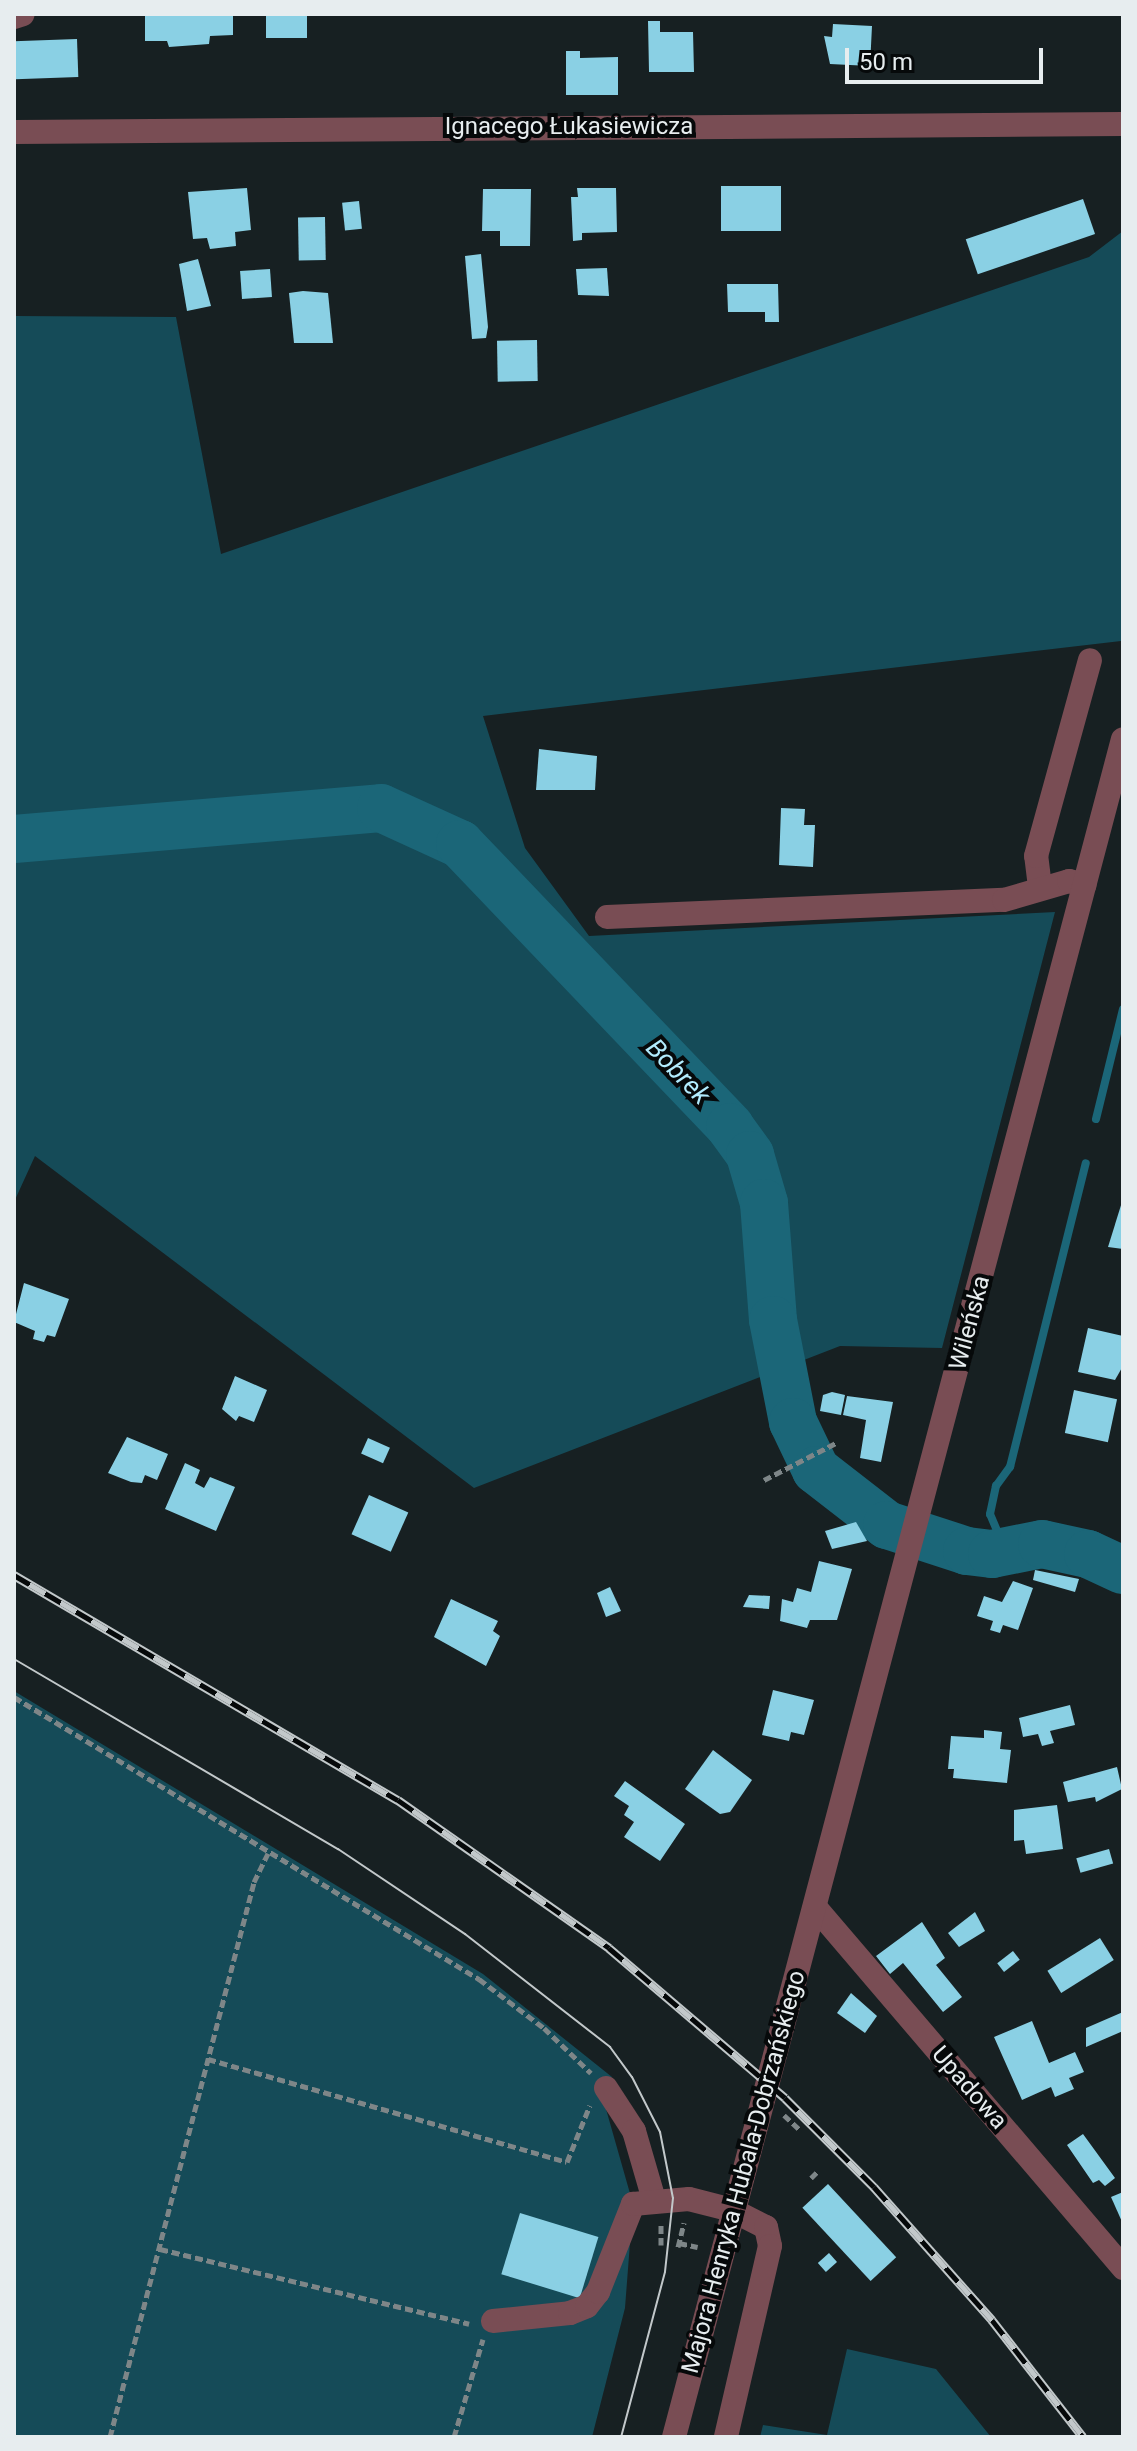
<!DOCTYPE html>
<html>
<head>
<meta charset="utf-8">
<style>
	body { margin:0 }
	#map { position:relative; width:1137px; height:2451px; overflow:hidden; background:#172022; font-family:Roboto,sans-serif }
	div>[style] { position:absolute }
	.green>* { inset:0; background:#154b58 }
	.stream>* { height:8px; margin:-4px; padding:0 4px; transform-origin:4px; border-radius:4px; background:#1b6678 }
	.river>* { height:48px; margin:-24px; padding:0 24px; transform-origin:24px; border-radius:24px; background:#1b6678 }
	.building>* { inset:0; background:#8ad0e4; transform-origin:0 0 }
	.path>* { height:5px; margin-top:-2.5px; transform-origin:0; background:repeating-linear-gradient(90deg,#7e8688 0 8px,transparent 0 12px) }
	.minor>* { height:24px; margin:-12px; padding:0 12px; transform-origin:12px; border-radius:12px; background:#794d54 }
	.tram>* { height:2px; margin:-1px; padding:0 1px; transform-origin:1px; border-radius:1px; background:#c2c8ca }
	.rail>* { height:9px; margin-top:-4.5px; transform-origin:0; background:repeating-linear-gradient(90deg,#06090a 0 18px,#c2c8ca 0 36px); box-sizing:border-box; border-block:2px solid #c2c8ca }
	span { translate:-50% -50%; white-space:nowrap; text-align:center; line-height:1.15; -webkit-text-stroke:8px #06090a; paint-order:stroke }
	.street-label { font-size:24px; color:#e7edef }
	.water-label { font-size:26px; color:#b2ecfe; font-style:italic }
	.frame { position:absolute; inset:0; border:16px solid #e7edef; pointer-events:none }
	.scale { position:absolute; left:845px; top:48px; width:198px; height:36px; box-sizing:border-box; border:4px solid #e7edef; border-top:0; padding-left:10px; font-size:24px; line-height:28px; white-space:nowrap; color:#e7edef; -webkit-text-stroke:6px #06090a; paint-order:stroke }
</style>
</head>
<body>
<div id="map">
	<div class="green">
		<div style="clip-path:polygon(1123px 231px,1121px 641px,483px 716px,525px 848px,589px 936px,1055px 912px,942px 1348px,840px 1346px,474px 1488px,35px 1156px,14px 1202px,14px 316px,176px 317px,221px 554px,1089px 257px)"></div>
		<div style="clip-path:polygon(14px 1691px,483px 1974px,612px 2077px,602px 2095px,633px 2204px,625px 2308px,592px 2437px,14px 2437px)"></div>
		<div style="clip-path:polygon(847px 2349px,936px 2369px,991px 2437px,760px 2437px,763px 2425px,827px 2435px)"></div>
	</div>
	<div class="stream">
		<div style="left:1096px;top:1119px;width:113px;rotate:-76.2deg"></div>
		<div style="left:1006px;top:1552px;width:41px;rotate:-112.8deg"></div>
		<div style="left:990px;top:1514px;width:29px;rotate:-78deg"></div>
		<div style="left:996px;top:1486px;width:24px;rotate:-54deg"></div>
		<div style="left:1010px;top:1467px;width:313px;rotate:-76deg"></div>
	</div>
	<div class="river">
		<div style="left:14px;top:839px;width:368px;rotate:-4.8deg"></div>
		<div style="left:381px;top:808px;width:87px;rotate:24.5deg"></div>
		<div style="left:460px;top:844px;width:391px;rotate:46.3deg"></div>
		<div style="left:730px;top:1127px;width:34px;rotate:54deg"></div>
		<div style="left:750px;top:1155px;width:50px;rotate:73.7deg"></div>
		<div style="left:764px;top:1203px;width:117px;rotate:85.6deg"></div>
		<div style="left:773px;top:1320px;width:104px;rotate:78.9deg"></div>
		<div style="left:793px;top:1422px;width:53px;rotate:64.4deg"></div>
		<div style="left:816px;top:1470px;width:90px;rotate:37.8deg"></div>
		<div style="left:887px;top:1525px;width:84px;rotate:18deg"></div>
		<div style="left:967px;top:1551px;width:25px;rotate:7deg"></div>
		<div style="left:992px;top:1554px;width:51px;rotate:-11.3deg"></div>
		<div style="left:1042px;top:1544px;width:47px;rotate:12.3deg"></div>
		<div style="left:1088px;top:1554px;width:38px;rotate:25deg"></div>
	</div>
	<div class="building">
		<div style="clip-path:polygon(145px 14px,233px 14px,233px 35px,210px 36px,209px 44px,169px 47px,167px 41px,145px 41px)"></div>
		<div style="left:266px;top:14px;width:41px;height:24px"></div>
		<div style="clip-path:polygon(648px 21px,660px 21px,660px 32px,693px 32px,694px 72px,649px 72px)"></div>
		<div style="clip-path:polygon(833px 24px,872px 26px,870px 66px,830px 64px,824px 36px,832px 37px)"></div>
		<div style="left:77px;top:39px;width:38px;height:63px;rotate:88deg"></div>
		<div style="clip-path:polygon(566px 51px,580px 51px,580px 58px,618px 57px,618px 95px,566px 95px)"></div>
		<div style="left:781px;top:186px;width:45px;height:60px;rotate:90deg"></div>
		<div style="clip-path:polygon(247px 188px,251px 230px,235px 232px,236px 246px,210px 249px,207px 238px,193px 239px,188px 192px)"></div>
		<div style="clip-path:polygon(577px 188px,616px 188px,617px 232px,582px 233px,582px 240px,573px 241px,571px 197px,578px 197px)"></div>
		<div style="clip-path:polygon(483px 189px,531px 189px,530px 246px,500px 246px,500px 231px,482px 231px)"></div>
		<div style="left:1083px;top:199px;width:37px;height:124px;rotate:71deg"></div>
		<div style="left:359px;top:201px;width:28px;height:17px;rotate:84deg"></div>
		<div style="left:325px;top:217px;width:43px;height:27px;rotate:89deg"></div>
		<div style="clip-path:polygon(481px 254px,488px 327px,486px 338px,472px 339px,465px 256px)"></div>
		<div style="clip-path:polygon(198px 259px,211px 306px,187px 311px,179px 264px)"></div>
		<div style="clip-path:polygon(607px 268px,609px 296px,578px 295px,576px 269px)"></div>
		<div style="left:270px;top:269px;width:28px;height:30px;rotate:86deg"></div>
		<div style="clip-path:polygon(727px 284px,778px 284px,779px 322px,765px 322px,765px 312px,728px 312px)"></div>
		<div style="clip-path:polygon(303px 291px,328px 293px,333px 343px,294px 343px,289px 293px)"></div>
		<div style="left:537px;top:340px;width:41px;height:40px;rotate:89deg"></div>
		<div style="clip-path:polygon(539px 749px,597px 756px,595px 790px,536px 790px)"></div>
		<div style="clip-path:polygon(781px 808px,805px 809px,804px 825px,815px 825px,813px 867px,779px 865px)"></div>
		<div style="clip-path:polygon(1122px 1202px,1123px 1202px,1123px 1249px,1108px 1247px)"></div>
		<div style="clip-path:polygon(24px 1283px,69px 1299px,55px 1337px,47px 1335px,44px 1342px,33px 1339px,35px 1331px,14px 1322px)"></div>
		<div style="clip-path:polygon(1088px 1328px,1123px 1336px,1123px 1366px,1115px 1380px,1078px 1372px)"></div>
		<div style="clip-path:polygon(235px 1376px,267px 1390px,254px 1422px,239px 1416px,236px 1421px,222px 1409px)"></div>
		<div style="left:1074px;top:1390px;width:44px;height:44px;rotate:12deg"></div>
		<div style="clip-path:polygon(832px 1392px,845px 1395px,841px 1415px,820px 1411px,823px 1395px)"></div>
		<div style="clip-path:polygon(847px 1396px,893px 1402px,881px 1462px,860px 1458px,866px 1420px,843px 1415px)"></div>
		<div style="clip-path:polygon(127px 1437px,168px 1454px,157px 1480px,145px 1475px,142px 1483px,131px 1482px,108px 1473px)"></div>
		<div style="left:368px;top:1438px;width:24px;height:17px;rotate:24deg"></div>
		<div style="clip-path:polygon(185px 1463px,200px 1470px,195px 1483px,204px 1488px,210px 1477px,235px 1487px,216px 1531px,165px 1509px)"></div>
		<div style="left:369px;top:1495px;width:43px;height:43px;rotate:24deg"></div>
		<div style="clip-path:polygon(856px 1522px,867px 1541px,832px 1549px,825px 1531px)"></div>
		<div style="clip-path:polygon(819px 1561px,852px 1569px,837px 1620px,810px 1620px,807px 1628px,780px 1621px,782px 1599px,793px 1602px,797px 1588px,811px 1592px)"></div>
		<div style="clip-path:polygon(1035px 1570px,1079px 1579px,1075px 1592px,1033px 1580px)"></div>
		<div style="clip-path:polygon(1013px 1581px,1033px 1588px,1018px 1630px,1003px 1625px,1000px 1633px,990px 1630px,993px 1621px,977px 1616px,984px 1596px,1002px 1602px)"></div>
		<div style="clip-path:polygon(610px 1587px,621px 1611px,606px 1617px,597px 1593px)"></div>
		<div style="clip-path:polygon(749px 1595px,770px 1596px,769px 1609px,743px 1607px)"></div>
		<div style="clip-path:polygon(451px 1599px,498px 1621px,493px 1631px,500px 1636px,486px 1666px,434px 1637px)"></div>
		<div style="clip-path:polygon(773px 1690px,814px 1700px,804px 1735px,791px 1732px,789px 1741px,762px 1735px)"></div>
		<div style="clip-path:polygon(1070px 1705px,1075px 1725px,1050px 1731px,1054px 1743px,1042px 1746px,1038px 1734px,1023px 1737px,1019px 1718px)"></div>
		<div style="clip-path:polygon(984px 1730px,1002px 1732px,1000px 1749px,1011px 1750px,1007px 1783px,953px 1778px,954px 1769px,948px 1769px,951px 1736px,984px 1738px)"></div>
		<div style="clip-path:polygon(713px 1750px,752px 1780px,730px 1812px,720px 1814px,685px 1789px)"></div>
		<div style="clip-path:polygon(1117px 1767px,1122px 1789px,1096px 1802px,1095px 1797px,1068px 1802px,1063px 1782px)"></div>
		<div style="clip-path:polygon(625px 1781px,685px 1824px,660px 1861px,624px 1837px,634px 1822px,624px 1815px,629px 1806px,614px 1796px)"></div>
		<div style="clip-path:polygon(1057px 1805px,1063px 1849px,1026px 1854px,1024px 1840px,1014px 1841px,1014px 1810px)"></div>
		<div style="left:1109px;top:1849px;width:15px;height:34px;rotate:74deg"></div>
		<div style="clip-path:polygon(975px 1912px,985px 1931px,959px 1947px,948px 1933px)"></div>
		<div style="clip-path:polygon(922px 1922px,945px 1958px,936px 1965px,962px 1997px,943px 2012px,903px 1963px,890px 1974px,876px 1956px)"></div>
		<div style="left:1100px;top:1938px;width:26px;height:62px;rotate:58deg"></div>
		<div style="left:1013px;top:1951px;width:11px;height:20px;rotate:52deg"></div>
		<div style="clip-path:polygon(851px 1993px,877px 2016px,865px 2033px,837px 2013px)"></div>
		<div style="clip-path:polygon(1123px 2012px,1123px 2031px,1086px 2047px,1086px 2028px)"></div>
		<div style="clip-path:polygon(1032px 2021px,1049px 2063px,1075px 2052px,1084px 2072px,1069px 2078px,1074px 2089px,1055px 2097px,1051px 2087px,1022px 2100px,994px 2037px)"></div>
		<div style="clip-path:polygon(1083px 2134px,1115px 2178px,1105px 2186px,1099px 2180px,1093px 2183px,1067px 2145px)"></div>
		<div style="left:828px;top:2184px;width:100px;height:35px;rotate:47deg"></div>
		<div style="clip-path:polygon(1123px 2192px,1123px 2224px,1111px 2197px)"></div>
		<div style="left:520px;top:2213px;width:82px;height:64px;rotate:17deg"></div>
		<div style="left:829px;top:2253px;width:12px;height:15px;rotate:48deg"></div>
	</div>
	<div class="path">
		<div style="left:764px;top:1480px;width:83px;rotate:-27.2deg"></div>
		<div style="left:14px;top:1697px;width:544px;rotate:31.23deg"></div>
		<div style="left:479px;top:1979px;width:81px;rotate:37deg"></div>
		<div style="left:544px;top:2028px;width:65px;rotate:43.8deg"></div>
		<div style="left:208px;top:2059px;width:373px;rotate:16deg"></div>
		<div style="left:567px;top:2162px;width:61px;rotate:-68deg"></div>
		<div style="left:784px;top:2115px;width:21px;rotate:43deg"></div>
		<div style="left:811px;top:2178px;width:11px;rotate:-45deg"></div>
		<div style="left:679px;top:2243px;width:19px;rotate:12deg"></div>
		<div style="left:661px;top:2245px;width:21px;rotate:-90deg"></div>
		<div style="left:678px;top:2247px;width:25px;rotate:-76deg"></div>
		<div style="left:160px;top:2249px;width:318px;rotate:13.6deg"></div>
		<div style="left:110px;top:2437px;width:573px;rotate:-75.45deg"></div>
		<div style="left:254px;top:1882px;width:32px;rotate:-64deg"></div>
		<div style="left:454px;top:2437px;width:102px;rotate:-73.5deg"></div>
	</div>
	<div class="minor">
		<div style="left:14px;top:17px;width:9px;rotate:-18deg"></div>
		<div style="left:14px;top:132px;width:1109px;rotate:-0.41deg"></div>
		<div style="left:1040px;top:887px;width:31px;rotate:-97deg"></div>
		<div style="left:1036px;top:856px;width:203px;rotate:-74.6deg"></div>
		<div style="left:607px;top:917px;width:397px;rotate:-2.5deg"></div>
		<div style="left:1004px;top:900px;width:68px;rotate:-16.3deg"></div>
		<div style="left:1069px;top:881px;width:16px;rotate:14deg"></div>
		<div style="left:815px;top:1907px;width:475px;rotate:49.5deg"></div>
		<div style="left:606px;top:2088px;width:51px;rotate:56.9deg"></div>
		<div style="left:634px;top:2131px;width:72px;rotate:73.8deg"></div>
		<div style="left:493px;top:2321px;width:77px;rotate:-5.9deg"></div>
		<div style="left:570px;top:2313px;width:18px;rotate:-22deg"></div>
		<div style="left:587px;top:2306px;width:18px;rotate:-52deg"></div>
		<div style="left:598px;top:2292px;width:95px;rotate:-68.3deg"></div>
		<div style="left:633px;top:2204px;width:56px;rotate:-5.1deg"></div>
		<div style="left:689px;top:2199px;width:44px;rotate:14.3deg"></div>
		<div style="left:732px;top:2210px;width:38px;rotate:27deg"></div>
		<div style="left:766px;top:2227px;width:19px;rotate:78deg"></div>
		<div style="left:770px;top:2246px;width:196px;rotate:103deg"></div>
		<div style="left:674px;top:2437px;width:1756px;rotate:-75.19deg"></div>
	</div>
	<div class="tram">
		<div style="left:14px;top:1659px;width:376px;rotate:30.4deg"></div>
		<div style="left:338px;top:1849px;width:153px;rotate:33.8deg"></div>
		<div style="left:465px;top:1934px;width:184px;rotate:37.9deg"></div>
		<div style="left:610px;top:2047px;width:37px;rotate:54deg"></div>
		<div style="left:632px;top:2077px;width:62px;rotate:63deg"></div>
		<div style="left:660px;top:2132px;width:67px;rotate:78.9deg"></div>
		<div style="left:673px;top:2198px;width:74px;rotate:96.2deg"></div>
		<div style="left:665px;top:2272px;width:171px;rotate:104.9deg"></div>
	</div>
	<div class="rail">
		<div style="left:14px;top:1575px;width:445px;rotate:30.4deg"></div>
		<div style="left:398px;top:1800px;width:258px;rotate:35deg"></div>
		<div style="left:609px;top:1948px;width:231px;rotate:40.4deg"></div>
		<div style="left:785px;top:2098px;width:126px;rotate:45deg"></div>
		<div style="left:874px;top:2187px;width:178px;rotate:48.4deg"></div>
		<div style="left:992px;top:2320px;width:148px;rotate:52.1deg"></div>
	</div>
	<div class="street-label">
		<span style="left:569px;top:127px">Ignacego Łukasiewicza</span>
		<span style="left:970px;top:1323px;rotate:-75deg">Wileńska</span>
		<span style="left:969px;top:2088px;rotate:49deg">Upadowa</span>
		<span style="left:744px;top:2172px;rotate:-75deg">Majora Henryka Hubala-Dobrzańskiego</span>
	</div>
	<div class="water-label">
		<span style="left:678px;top:1072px;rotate:46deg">Bobrek</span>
	</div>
	<div class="frame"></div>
	<div class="scale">50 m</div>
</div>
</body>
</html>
